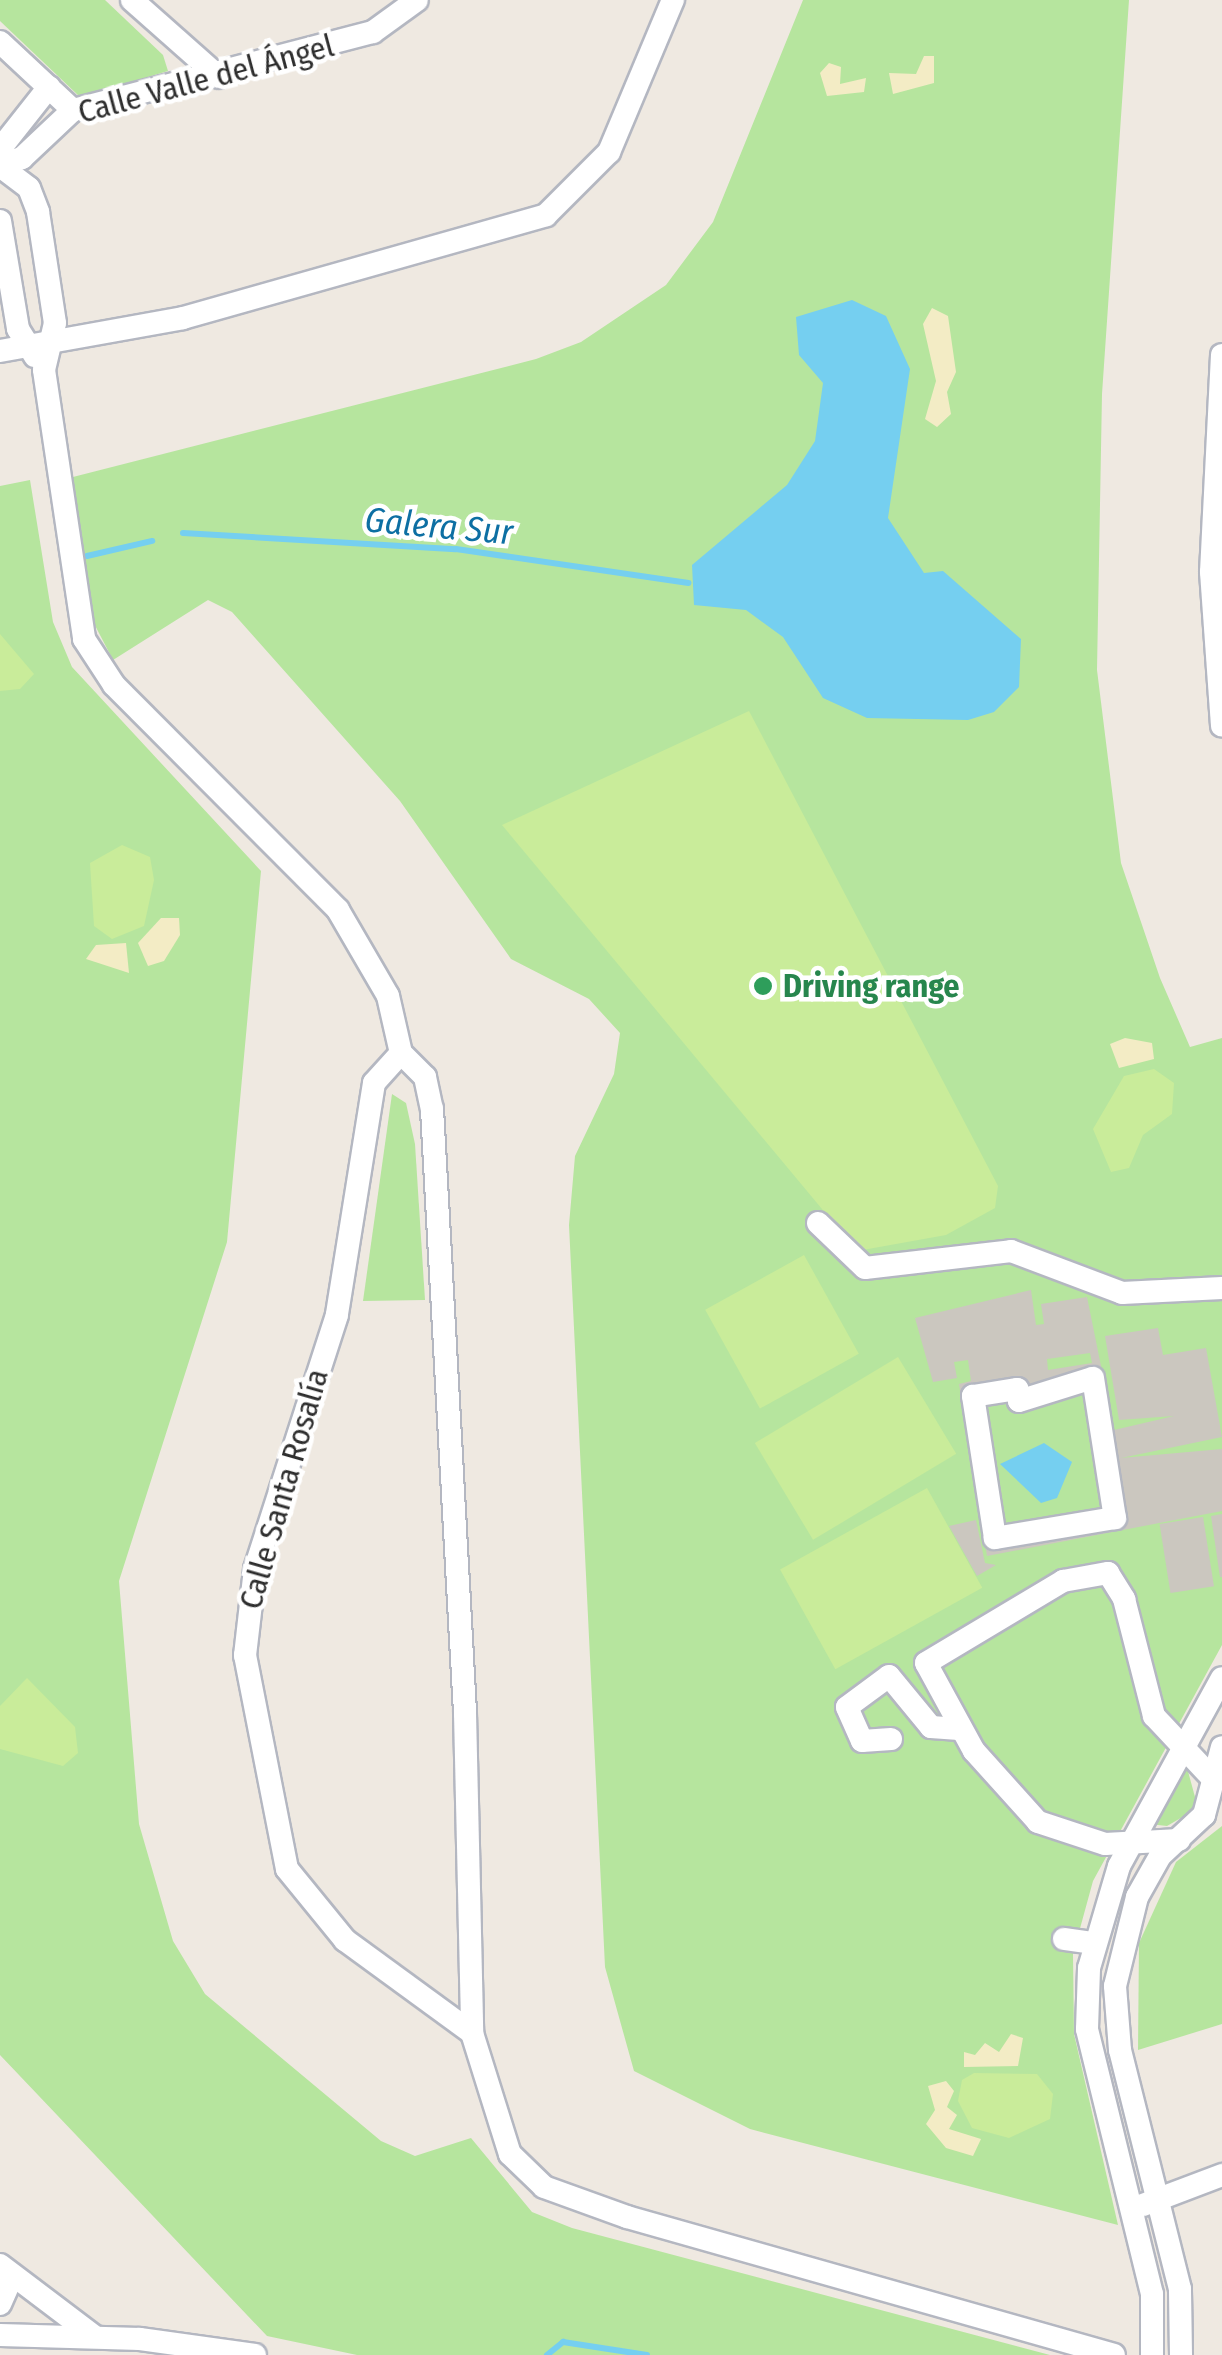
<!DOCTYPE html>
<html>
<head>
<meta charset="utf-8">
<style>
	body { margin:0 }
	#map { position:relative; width:1222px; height:2355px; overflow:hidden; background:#efe9e1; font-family:"Fira Sans Condensed",sans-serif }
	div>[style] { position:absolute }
	.green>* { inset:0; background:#b6e59e }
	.sand>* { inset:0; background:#f3ecc5 }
	.pitch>* { inset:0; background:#c9ec9a; transform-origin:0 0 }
	.water>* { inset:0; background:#75cff0 }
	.stream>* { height:6px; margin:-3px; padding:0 3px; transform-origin:3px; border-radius:3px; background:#75cff0 }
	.building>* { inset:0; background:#cbc7bf; transform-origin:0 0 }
	.roads { filter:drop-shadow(2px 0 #b4b7c1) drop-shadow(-2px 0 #b4b7c1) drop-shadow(0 2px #b4b7c1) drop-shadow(0 -2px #b4b7c1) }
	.minor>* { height:22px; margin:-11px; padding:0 11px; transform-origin:11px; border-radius:11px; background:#fff }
	.dots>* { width:28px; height:28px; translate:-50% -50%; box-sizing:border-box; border:5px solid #fff; border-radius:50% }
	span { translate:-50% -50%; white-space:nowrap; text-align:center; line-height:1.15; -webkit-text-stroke:9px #fff; paint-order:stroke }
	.street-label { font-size:32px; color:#2e2e2e }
	.leisure-label { font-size:32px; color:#27864d; font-weight:700 }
	.left { translate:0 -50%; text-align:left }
	.water-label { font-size:35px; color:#0d6fa3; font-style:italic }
</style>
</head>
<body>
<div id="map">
	<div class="green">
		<div style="clip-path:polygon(0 0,105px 0,163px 55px,168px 71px,80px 97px,0 21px)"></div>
		<div style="clip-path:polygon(803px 0,1129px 0,1102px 394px,1097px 670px,1121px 863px,1160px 978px,1190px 1047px,1222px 1038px,1222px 1645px,1093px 1881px,1073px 1954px,1074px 2034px,1118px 2225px,750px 2129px,634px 2071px,605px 1967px,569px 1225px,575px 1156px,614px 1074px,620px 1033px,589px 999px,511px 959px,400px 801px,232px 612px,208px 600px,113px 660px,87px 610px,69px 478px,536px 359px,581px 342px,666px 285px,713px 222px)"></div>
		<div style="clip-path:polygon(30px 480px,53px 622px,72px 667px,261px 871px,227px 1242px,119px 1581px,139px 1824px,173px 1941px,205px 1994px,381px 2141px,415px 2156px,471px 2138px,532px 2212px,572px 2228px,1050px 2355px,357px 2355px,267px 2336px,0 2055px,0 486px)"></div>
		<div style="clip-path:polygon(392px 1094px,406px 1103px,415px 1144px,425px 1300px,363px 1301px)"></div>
		<div style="clip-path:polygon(1186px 1764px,1198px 1808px,1167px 1826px,1149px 1824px)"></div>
		<div style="clip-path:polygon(1222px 1826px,1222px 2024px,1138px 2050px,1139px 1943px,1176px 1862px)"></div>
	</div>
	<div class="sand">
		<div style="clip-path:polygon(924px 56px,934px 56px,934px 83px,893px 94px,889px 73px,916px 74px)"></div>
		<div style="clip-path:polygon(829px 63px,841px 67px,840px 84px,866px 78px,864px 92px,827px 96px,820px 73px)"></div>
		<div style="clip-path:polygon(932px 308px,948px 316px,956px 372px,947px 392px,951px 414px,937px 427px,925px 419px,936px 381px,923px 324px)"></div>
		<div style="clip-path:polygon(161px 918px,179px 918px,180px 935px,164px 961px,148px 966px,138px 943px)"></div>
		<div style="clip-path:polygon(126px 943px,129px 973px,86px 959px,96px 945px)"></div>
		<div style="clip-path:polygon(1125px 1038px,1152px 1043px,1154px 1059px,1119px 1068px,1110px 1044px)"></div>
		<div style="clip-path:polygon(1011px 2034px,1023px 2038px,1018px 2066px,964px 2067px,964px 2052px,975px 2055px,985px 2043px,999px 2052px)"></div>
		<div style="clip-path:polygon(946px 2081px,954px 2091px,947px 2107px,957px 2115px,949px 2129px,981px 2139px,973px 2156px,946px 2148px,926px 2124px,935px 2110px,928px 2086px)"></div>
	</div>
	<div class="pitch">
		<div style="clip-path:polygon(0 634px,34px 674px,20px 689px,0 691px)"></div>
		<div style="clip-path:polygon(749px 711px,998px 1186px,995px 1208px,946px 1235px,857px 1251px,502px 825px)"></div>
		<div style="clip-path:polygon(122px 845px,150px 857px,154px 880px,144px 926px,112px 939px,94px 926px,90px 863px)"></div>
		<div style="clip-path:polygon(1154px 1069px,1174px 1083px,1172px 1114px,1143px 1135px,1129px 1168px,1111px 1172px,1093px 1129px,1124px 1076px)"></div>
		<div style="left:804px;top:1255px;width:113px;height:113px;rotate:61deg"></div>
		<div style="left:898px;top:1357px;width:113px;height:167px;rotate:59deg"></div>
		<div style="left:927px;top:1488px;width:114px;height:168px;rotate:61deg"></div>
		<div style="clip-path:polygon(27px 1678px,75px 1727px,78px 1753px,63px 1766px,0 1749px,0 1706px)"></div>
		<div style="clip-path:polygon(974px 2073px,1037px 2074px,1053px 2094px,1050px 2119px,1009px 2138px,972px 2128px,958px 2101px,962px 2080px)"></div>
	</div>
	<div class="water">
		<div style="clip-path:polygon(852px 300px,886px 316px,910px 369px,888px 518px,924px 573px,943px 571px,1021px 639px,1019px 687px,994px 712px,968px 720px,867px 718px,823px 698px,783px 637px,746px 610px,694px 605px,692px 565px,787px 485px,815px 441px,823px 383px,799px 355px,796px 317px)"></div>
		<div style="clip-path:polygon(1044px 1443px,1072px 1462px,1057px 1498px,1041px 1503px,1000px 1464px)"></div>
	</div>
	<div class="stream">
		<div style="left:183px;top:533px;width:273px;rotate:3.4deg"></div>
		<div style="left:456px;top:549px;width:235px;rotate:8.3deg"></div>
		<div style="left:87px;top:556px;width:67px;rotate:-13deg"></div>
		<div style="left:547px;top:2355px;width:21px;rotate:-39deg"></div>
		<div style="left:563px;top:2342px;width:85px;rotate:8.8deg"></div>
	</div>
	<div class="building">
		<div style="clip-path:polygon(evenodd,1031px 1290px,1036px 1325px,1044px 1324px,1041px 1304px,1087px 1297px,1114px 1430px,1174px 1416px,1119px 1420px,1105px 1336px,1158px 1328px,1163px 1355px,1206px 1348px,1222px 1437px,1121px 1458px,1222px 1449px,1222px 1511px,987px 1556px,959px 1384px,971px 1381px,968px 1360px,954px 1362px,957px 1378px,933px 1382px,915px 1318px,1031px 1290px,1090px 1353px,1092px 1363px,1048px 1370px,1047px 1359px,1090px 1353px,1031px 1290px,1093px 1378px,1115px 1518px,995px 1538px,973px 1396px,1093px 1378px)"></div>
		<div style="clip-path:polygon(1222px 1514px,1222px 1577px,1220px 1577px,1211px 1516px)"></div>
		<div style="left:1203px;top:1517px;width:70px;height:44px;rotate:81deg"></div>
		<div style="clip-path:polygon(976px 1520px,985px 1563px,996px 1565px,977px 1576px,949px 1526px)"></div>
	</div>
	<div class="roads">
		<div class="minor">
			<div style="left:132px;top:0;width:116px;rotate:41.5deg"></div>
			<div style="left:0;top:42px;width:100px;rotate:43deg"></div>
			<div style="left:0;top:149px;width:79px;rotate:-51.7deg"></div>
			<div style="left:0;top:164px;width:23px;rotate:-15deg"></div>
			<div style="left:22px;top:158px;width:70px;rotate:-43.3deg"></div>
			<div style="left:73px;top:110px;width:310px;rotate:-14.6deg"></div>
			<div style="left:373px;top:32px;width:54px;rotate:-36deg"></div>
			<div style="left:0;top:166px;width:36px;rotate:37deg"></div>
			<div style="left:29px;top:188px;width:26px;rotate:69deg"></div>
			<div style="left:38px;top:212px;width:112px;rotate:81.3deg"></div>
			<div style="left:55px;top:323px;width:48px;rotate:103.2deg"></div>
			<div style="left:44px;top:370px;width:272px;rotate:81.5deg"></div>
			<div style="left:84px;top:639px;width:55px;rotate:56.9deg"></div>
			<div style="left:114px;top:685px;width:317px;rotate:45.1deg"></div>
			<div style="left:338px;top:910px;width:99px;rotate:59.8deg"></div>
			<div style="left:388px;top:996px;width:58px;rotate:77.2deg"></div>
			<div style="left:0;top:221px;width:109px;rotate:80.5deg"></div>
			<div style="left:18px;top:329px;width:32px;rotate:58deg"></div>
			<div style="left:0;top:351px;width:186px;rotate:-10.2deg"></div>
			<div style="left:183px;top:318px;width:377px;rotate:-15.8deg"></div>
			<div style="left:546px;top:215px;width:89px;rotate:-45deg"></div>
			<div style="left:609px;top:152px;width:165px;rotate:-67.2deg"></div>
			<div style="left:1222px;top:355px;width:217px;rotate:92.9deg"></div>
			<div style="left:1211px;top:572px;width:154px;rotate:85.9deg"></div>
			<div style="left:401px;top:1053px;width:34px;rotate:45deg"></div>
			<div style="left:425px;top:1077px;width:33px;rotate:78deg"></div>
			<div style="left:432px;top:1109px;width:605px;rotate:86.87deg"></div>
			<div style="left:465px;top:1713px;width:320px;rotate:88.7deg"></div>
			<div style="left:472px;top:2033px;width:127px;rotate:72.6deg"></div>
			<div style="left:510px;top:2154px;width:47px;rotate:44.1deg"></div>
			<div style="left:544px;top:2187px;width:88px;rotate:19.9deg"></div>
			<div style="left:627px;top:2217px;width:506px;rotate:15.82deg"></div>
			<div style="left:401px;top:1053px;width:40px;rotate:132deg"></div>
			<div style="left:374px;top:1083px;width:235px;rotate:99.1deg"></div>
			<div style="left:337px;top:1315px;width:267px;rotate:107.9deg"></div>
			<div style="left:255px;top:1569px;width:87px;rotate:96.6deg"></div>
			<div style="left:245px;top:1655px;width:218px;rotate:78.9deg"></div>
			<div style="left:287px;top:1869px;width:92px;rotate:50.8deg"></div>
			<div style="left:345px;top:1940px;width:157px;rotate:36.2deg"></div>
			<div style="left:818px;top:1223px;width:65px;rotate:43.8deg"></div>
			<div style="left:865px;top:1268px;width:147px;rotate:-6.6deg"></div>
			<div style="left:1011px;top:1251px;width:119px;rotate:20.7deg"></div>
			<div style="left:1122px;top:1293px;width:100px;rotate:-2.9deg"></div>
			<div style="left:1093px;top:1378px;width:142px;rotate:81.1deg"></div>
			<div style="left:1115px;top:1518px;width:122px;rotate:170.5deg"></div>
			<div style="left:995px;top:1538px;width:144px;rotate:-98.8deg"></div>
			<div style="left:973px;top:1396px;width:45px;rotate:-9deg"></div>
			<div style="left:1017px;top:1389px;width:12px;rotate:81deg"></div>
			<div style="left:1019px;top:1401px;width:77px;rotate:-17.3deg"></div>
			<div style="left:891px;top:1739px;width:29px;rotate:176deg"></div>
			<div style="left:862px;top:1741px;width:37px;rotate:-114deg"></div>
			<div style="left:847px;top:1707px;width:52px;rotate:-36.4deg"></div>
			<div style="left:889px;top:1676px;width:66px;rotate:50.5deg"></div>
			<div style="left:931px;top:1727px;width:28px;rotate:4deg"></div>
			<div style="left:1179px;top:1840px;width:74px;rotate:176.9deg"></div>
			<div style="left:1105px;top:1844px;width:71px;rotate:-161.8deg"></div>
			<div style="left:1038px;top:1822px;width:96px;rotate:-132deg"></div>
			<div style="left:974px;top:1751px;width:100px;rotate:-118.6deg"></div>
			<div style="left:926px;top:1663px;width:160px;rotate:-30.9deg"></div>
			<div style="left:1063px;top:1581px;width:46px;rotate:-10.1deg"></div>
			<div style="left:1108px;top:1573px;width:31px;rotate:58deg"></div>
			<div style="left:1124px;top:1599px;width:121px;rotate:75.6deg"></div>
			<div style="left:1154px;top:1716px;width:88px;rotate:46.8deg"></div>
			<div style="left:1064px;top:1939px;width:28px;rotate:8deg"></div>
			<div style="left:1143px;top:2205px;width:85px;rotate:-20.8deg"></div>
			<div style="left:0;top:2265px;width:118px;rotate:37.1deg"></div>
			<div style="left:0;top:2304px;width:30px;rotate:-66deg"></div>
			<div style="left:0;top:2335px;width:140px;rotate:1.6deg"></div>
			<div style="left:140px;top:2339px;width:116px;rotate:7.9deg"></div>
			<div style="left:1152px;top:2355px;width:61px;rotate:-90deg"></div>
			<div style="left:1152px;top:2294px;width:273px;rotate:-103.8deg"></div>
			<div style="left:1087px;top:2029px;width:61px;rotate:-88.1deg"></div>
			<div style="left:1089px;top:1968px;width:106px;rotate:-73.6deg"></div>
			<div style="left:1119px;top:1866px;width:214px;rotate:-61.3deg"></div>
			<div style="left:1181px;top:2355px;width:66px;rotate:-90.9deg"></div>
			<div style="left:1180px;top:2289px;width:246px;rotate:-104.1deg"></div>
			<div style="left:1120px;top:2050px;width:64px;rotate:-94.5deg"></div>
			<div style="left:1115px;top:1986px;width:92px;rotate:-76.1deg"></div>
			<div style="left:1137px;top:1897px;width:47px;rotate:-60.7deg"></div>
			<div style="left:1160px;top:1856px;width:60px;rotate:-43deg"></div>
			<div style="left:1204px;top:1815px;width:70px;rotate:-75.2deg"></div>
		</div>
	</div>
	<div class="dots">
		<div style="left:763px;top:986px;background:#2e9e5b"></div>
	</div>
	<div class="street-label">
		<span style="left:206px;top:79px;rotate:-15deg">Calle Valle del Ángel</span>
		<span style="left:284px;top:1489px;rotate:-74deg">Calle Santa Rosalía</span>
	</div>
	<div class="leisure-label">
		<span class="left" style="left:783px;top:986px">Driving range</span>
	</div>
	<div class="water-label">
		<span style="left:439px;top:526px;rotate:5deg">Galera Sur</span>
	</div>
</div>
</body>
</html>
